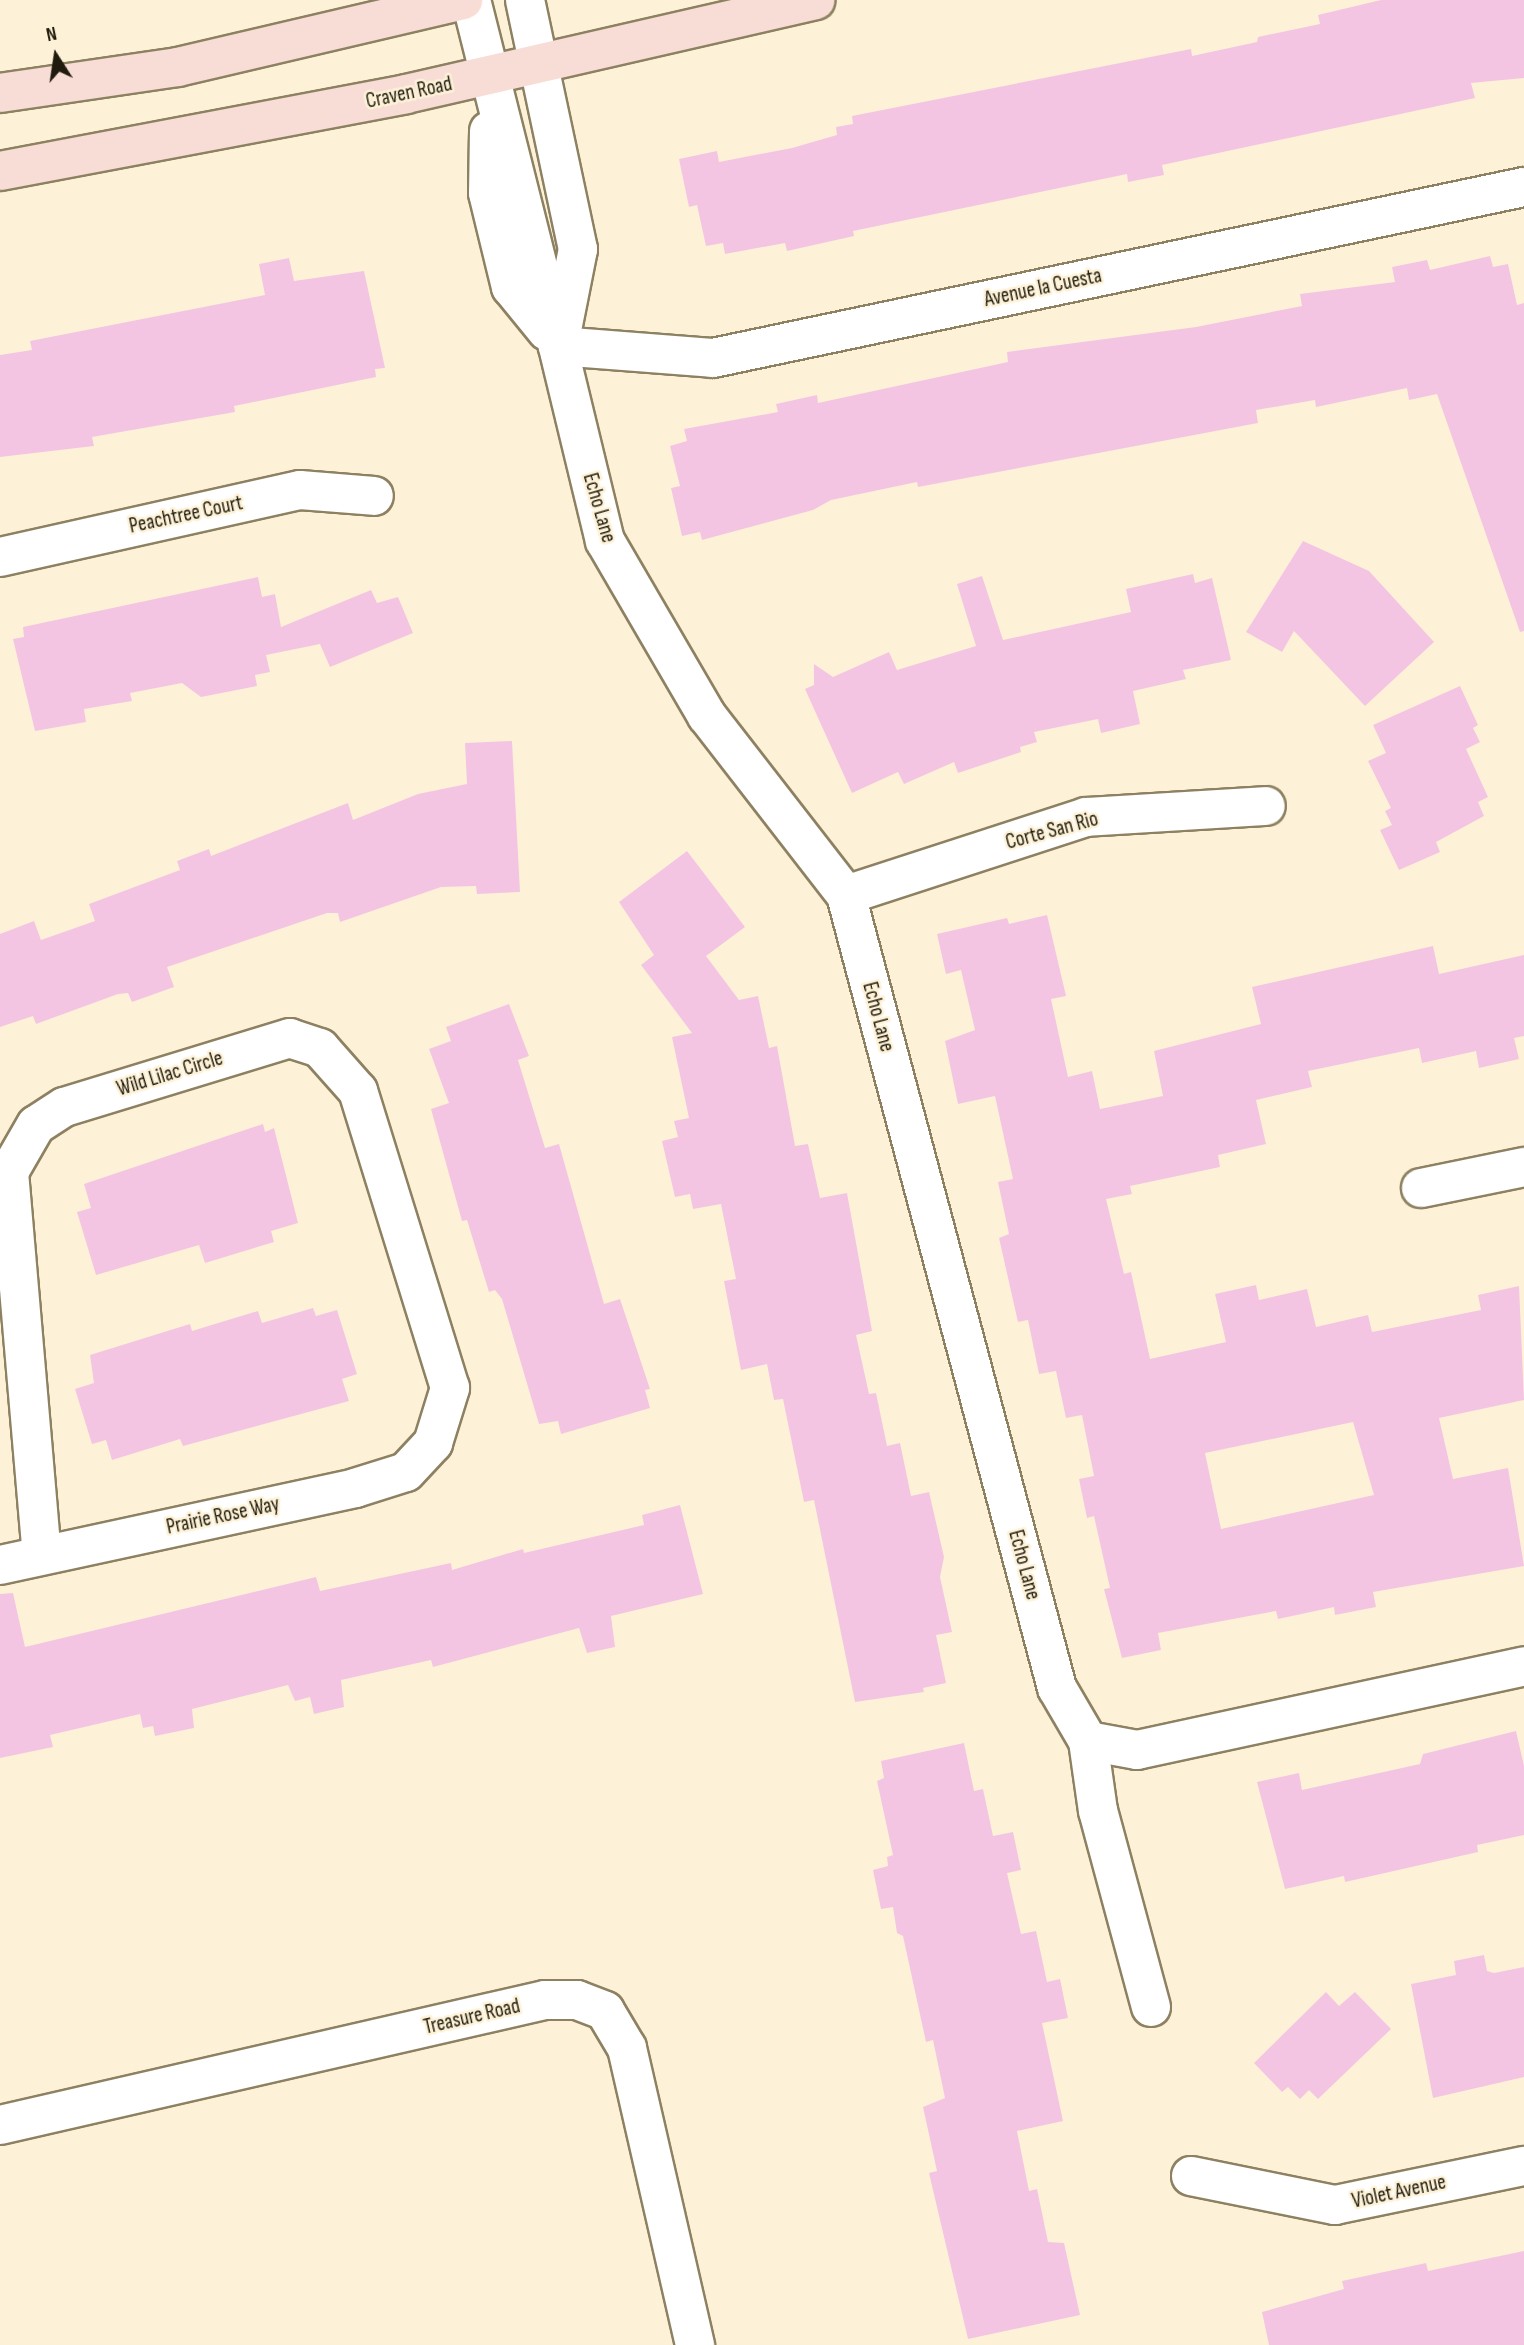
<!DOCTYPE html>
<html>
<head>
<meta charset="utf-8">
<style>
	body { margin:0 }
	#map { position:relative; width:1524px; height:2345px; overflow:hidden; background:#fdf2d7; font-family:"Sofia Sans Condensed",sans-serif }
	div>[style] { position:absolute }
	.building>* { inset:0; background:#f4c5e3 }
	.roads { filter:drop-shadow(2px 0 #8d8162) drop-shadow(-2px 0 #8d8162) drop-shadow(0 2px #8d8162) drop-shadow(0 -2px #8d8162) }
	.minor>* { height:38px; margin:-19px; padding:0 19px; transform-origin:19px; border-radius:19px; background:#fff }
	.tertiary>* { height:38px; margin:-19px; padding:0 19px; transform-origin:19px; border-radius:19px; background:#fff }
	.secondary>* { height:38px; margin:-19px; padding:0 19px; transform-origin:19px; border-radius:19px; background:#f8ddd6 }
	span { translate:-50% -50%; white-space:nowrap; text-align:center; line-height:1.15; -webkit-text-stroke:5px #fdf2d7; paint-order:stroke }
	.street-label { font-size:21px; color:#201b0e }
	.north { position:absolute; left:21px; top:21px; width:70px; height:70px; -webkit-text-stroke:5px #fdf2d7; paint-order:stroke; rotate:348deg; font-size:19px; font-weight:700; line-height:28px; text-align:center; color:#201b0e }
	.north::after { content:''; display:block; margin:auto; width:24px; height:32px; background:#201b0e; clip-path:polygon(50% 0,100% 100%,50% 72%,0 100%) }
</style>
</head>
<body>
<div id="map">
	<div class="building">
		<div style="clip-path:polygon(1381px 0,1524px 0,1524px 78px,1471px 83px,1475px 98px,1162px 165px,1164px 175px,1128px 182px,1127px 174px,853px 231px,854px 236px,787px 251px,785px 243px,725px 254px,723px 243px,706px 246px,697px 205px,689px 207px,679px 159px,717px 151px,719px 162px,792px 148px,837px 135px,836px 127px,853px 124px,852px 116px,1191px 49px,1192px 56px,1257px 42px,1258px 37px,1320px 24px,1318px 15px)"></div>
		<div style="clip-path:polygon(1490px 256px,1493px 267px,1508px 264px,1517px 305px,1524px 303px,1524px 631px,1520px 632px,1437px 394px,1409px 400px,1407px 388px,1316px 407px,1315px 400px,1256px 410px,1258px 423px,918px 487px,917px 482px,831px 500px,813px 510px,702px 540px,700px 532px,682px 536px,671px 488px,680px 486px,670px 446px,687px 441px,684px 429px,778px 412px,776px 404px,817px 395px,818px 403px,1008px 362px,1007px 352px,1196px 327px,1302px 306px,1300px 294px,1395px 282px,1392px 267px,1427px 260px,1430px 270px)"></div>
		<div style="clip-path:polygon(289px 258px,294px 281px,364px 271px,385px 368px,375px 369px,376px 377px,234px 406px,235px 412px,92px 437px,94px 446px,0 457px,0 355px,32px 350px,30px 341px,265px 295px,259px 264px)"></div>
		<div style="clip-path:polygon(1303px 541px,1369px 571px,1434px 642px,1365px 706px,1294px 631px,1282px 652px,1246px 632px)"></div>
		<div style="clip-path:polygon(1193px 574px,1195px 583px,1212px 578px,1231px 660px,1183px 670px,1186px 679px,1133px 691px,1140px 724px,1101px 733px,1098px 719px,1034px 732px,1037px 742px,1020px 747px,1021px 752px,958px 773px,954px 762px,904px 784px,898px 772px,852px 793px,805px 689px,814px 685px,814px 664px,833px 677px,889px 652px,897px 670px,976px 646px,957px 584px,982px 576px,1003px 640px,1131px 612px,1126px 589px)"></div>
		<div style="clip-path:polygon(258px 577px,262px 597px,275px 594px,281px 627px,371px 590px,377px 603px,398px 597px,413px 633px,330px 667px,320px 644px,266px 655px,270px 672px,255px 675px,257px 686px,201px 697px,182px 683px,130px 693px,132px 701px,84px 709px,86px 722px,35px 731px,13px 639px,24px 637px,23px 627px)"></div>
		<div style="clip-path:polygon(1460px 686px,1478px 725px,1473px 728px,1480px 742px,1466px 749px,1488px 797px,1478px 802px,1484px 816px,1436px 842px,1440px 852px,1399px 870px,1380px 830px,1392px 825px,1385px 811px,1391px 808px,1368px 761px,1386px 753px,1373px 725px)"></div>
		<div style="clip-path:polygon(512px 741px,520px 892px,477px 894px,476px 886px,441px 887px,340px 922px,338px 913px,327px 913px,167px 967px,174px 987px,132px 1002px,128px 993px,118px 994px,36px 1024px,33px 1016px,0 1027px,0 934px,34px 921px,41px 940px,95px 921px,89px 904px,180px 870px,177px 861px,209px 849px,211px 856px,348px 803px,353px 820px,418px 794px,467px 784px,465px 743px)"></div>
		<div style="clip-path:polygon(687px 851px,745px 927px,706px 956px,739px 1000px,758px 996px,769px 1048px,777px 1046px,795px 1146px,808px 1144px,820px 1198px,847px 1193px,872px 1331px,856px 1335px,869px 1394px,876px 1393px,887px 1446px,900px 1443px,911px 1496px,929px 1492px,944px 1557px,940px 1577px,952px 1632px,936px 1635px,946px 1683px,923px 1688px,924px 1692px,855px 1702px,814px 1500px,804px 1502px,783px 1399px,774px 1400px,767px 1364px,741px 1370px,724px 1281px,736px 1279px,721px 1204px,693px 1209px,690px 1194px,675px 1197px,662px 1141px,678px 1137px,674px 1121px,689px 1118px,672px 1037px,692px 1033px,641px 965px,654px 955px,619px 902px)"></div>
		<div style="clip-path:polygon(evenodd,1047px 915px,1066px 996px,1051px 999px,1068px 1077px,1092px 1071px,1100px 1109px,1163px 1096px,1154px 1051px,1261px 1024px,1252px 987px,1433px 946px,1439px 974px,1524px 955px,1524px 1036px,1514px 1038px,1519px 1059px,1479px 1068px,1476px 1051px,1422px 1063px,1419px 1048px,1308px 1071px,1312px 1087px,1256px 1100px,1266px 1144px,1218px 1155px,1220px 1167px,1130px 1186px,1132px 1194px,1106px 1199px,1124px 1274px,1131px 1272px,1150px 1359px,1226px 1342px,1215px 1294px,1256px 1285px,1259px 1300px,1307px 1289px,1316px 1327px,1368px 1315px,1372px 1332px,1481px 1310px,1478px 1295px,1519px 1286px,1524px 1400px,1439px 1418px,1453px 1479px,1508px 1468px,1524px 1566px,1373px 1592px,1376px 1607px,1335px 1615px,1334px 1607px,1278px 1619px,1276px 1611px,1158px 1633px,1161px 1650px,1122px 1658px,1104px 1589px,1110px 1588px,1094px 1516px,1087px 1518px,1079px 1479px,1094px 1476px,1082px 1415px,1066px 1418px,1056px 1371px,1039px 1374px,1028px 1320px,1018px 1322px,999px 1238px,1009px 1234px,998px 1182px,1013px 1179px,995px 1096px,958px 1104px,945px 1041px,975px 1030px,961px 970px,946px 974px,937px 934px,1007px 918px,1009px 924px,1047px 915px,1353px 1422px,1374px 1495px,1221px 1529px,1205px 1453px,1353px 1422px)"></div>
		<div style="clip-path:polygon(509px 1004px,529px 1056px,518px 1060px,545px 1148px,559px 1144px,604px 1304px,620px 1299px,650px 1389px,645px 1390px,650px 1408px,561px 1434px,558px 1421px,539px 1424px,502px 1299px,495px 1290px,489px 1292px,467px 1220px,462px 1221px,431px 1109px,449px 1103px,429px 1049px,451px 1041px,446px 1027px)"></div>
		<div style="clip-path:polygon(263px 1124px,265px 1132px,274px 1128px,298px 1223px,271px 1231px,274px 1242px,205px 1263px,199px 1245px,96px 1275px,77px 1212px,91px 1208px,84px 1184px)"></div>
		<div style="clip-path:polygon(313px 1308px,316px 1316px,337px 1310px,357px 1374px,342px 1379px,349px 1401px,183px 1446px,180px 1439px,112px 1460px,106px 1440px,92px 1444px,75px 1389px,94px 1383px,90px 1355px,190px 1324px,192px 1331px,258px 1311px,262px 1323px)"></div>
		<div style="clip-path:polygon(680px 1505px,703px 1594px,611px 1616px,615px 1647px,587px 1653px,579px 1628px,433px 1667px,431px 1660px,341px 1680px,344px 1707px,314px 1714px,310px 1697px,295px 1701px,288px 1685px,192px 1709px,194px 1728px,155px 1736px,153px 1726px,143px 1728px,140px 1714px,50px 1735px,53px 1747px,0 1758px,0 1594px,13px 1593px,25px 1647px,316px 1577px,320px 1591px,451px 1563px,452px 1570px,523px 1549px,524px 1553px,644px 1525px,642px 1515px)"></div>
		<div style="clip-path:polygon(1516px 1731px,1524px 1766px,1524px 1835px,1477px 1845px,1478px 1852px,1345px 1882px,1344px 1876px,1285px 1889px,1257px 1782px,1299px 1773px,1302px 1790px,1420px 1764px,1423px 1754px)"></div>
		<div style="clip-path:polygon(964px 1743px,974px 1791px,983px 1789px,993px 1836px,1013px 1832px,1021px 1870px,1007px 1873px,1021px 1934px,1036px 1931px,1047px 1982px,1060px 1979px,1068px 2018px,1042px 2023px,1063px 2121px,1017px 2131px,1029px 2191px,1037px 2189px,1048px 2242px,1064px 2243px,1080px 2315px,968px 2339px,929px 2173px,937px 2171px,923px 2107px,945px 2098px,933px 2040px,926px 2042px,903px 1936px,897px 1933px,893px 1907px,881px 1909px,873px 1870px,888px 1866px,887px 1857px,893px 1855px,877px 1781px,884px 1778px,881px 1761px)"></div>
		<div style="clip-path:polygon(1484px 1955px,1487px 1971px,1494px 1973px,1524px 1967px,1524px 2077px,1433px 2098px,1411px 1984px,1456px 1975px,1454px 1961px)"></div>
		<div style="clip-path:polygon(1326px 1992px,1339px 2006px,1355px 1992px,1391px 2029px,1318px 2099px,1309px 2090px,1300px 2099px,1288px 2087px,1282px 2092px,1254px 2063px)"></div>
		<div style="clip-path:polygon(1524px 2251px,1524px 2345px,1269px 2345px,1262px 2312px,1344px 2289px,1342px 2281px,1426px 2263px,1428px 2271px)"></div>
	</div>
	<div class="roads">
		<div class="minor">
			<div style="left:0;top:557px;width:307px;rotate:-12.6deg"></div>
			<div style="left:300px;top:490px;width:74px;rotate:4.6deg"></div>
			<div style="left:846px;top:895px;width:252px;rotate:-18deg"></div>
			<div style="left:1086px;top:817px;width:180px;rotate:-3.5deg"></div>
			<div style="left:1421px;top:1188px;width:105px;rotate:-11.5deg"></div>
			<div style="left:0;top:1565px;width:363px;rotate:-12.2deg"></div>
			<div style="left:355px;top:1488px;width:53px;rotate:-17.4deg"></div>
			<div style="left:406px;top:1472px;width:40px;rotate:-47deg"></div>
			<div style="left:433px;top:1443px;width:58px;rotate:-72.8deg"></div>
			<div style="left:450px;top:1388px;width:311px;rotate:-107.2deg"></div>
			<div style="left:358px;top:1091px;width:57px;rotate:-131.5deg"></div>
			<div style="left:320px;top:1048px;width:32px;rotate:-162deg"></div>
			<div style="left:290px;top:1038px;width:236px;rotate:163deg"></div>
			<div style="left:64px;top:1107px;width:33px;rotate:147deg"></div>
			<div style="left:36px;top:1125px;width:54px;rotate:119.9deg"></div>
			<div style="left:9px;top:1172px;width:384px;rotate:85.1deg"></div>
			<div style="left:1088px;top:1741px;width:50px;rotate:10.4deg"></div>
			<div style="left:1137px;top:1750px;width:396px;rotate:-12.2deg"></div>
			<div style="left:1151px;top:2007px;width:203px;rotate:-105.1deg"></div>
			<div style="left:1098px;top:1811px;width:71px;rotate:-98.1deg"></div>
			<div style="left:1088px;top:1741px;width:61px;rotate:-120.3deg"></div>
			<div style="left:1057px;top:1688px;width:821px;rotate:-104.9deg"></div>
			<div style="left:846px;top:895px;width:227px;rotate:-127.8deg"></div>
			<div style="left:707px;top:716px;width:203px;rotate:-120.2deg"></div>
			<div style="left:605px;top:541px;width:201px;rotate:-103.6deg"></div>
			<div style="left:558px;top:346px;width:155px;rotate:4.4deg"></div>
			<div style="left:713px;top:358px;width:829px;rotate:-11.91deg"></div>
			<div style="left:0;top:2125px;width:559px;rotate:-12.92deg"></div>
			<div style="left:545px;top:2000px;width:32px"></div>
			<div style="left:577px;top:2000px;width:30px;rotate:21deg"></div>
			<div style="left:605px;top:2011px;width:43px;rotate:59.3deg"></div>
			<div style="left:627px;top:2048px;width:305px;rotate:77.1deg"></div>
			<div style="left:1191px;top:2176px;width:147px;rotate:11.4deg"></div>
			<div style="left:1335px;top:2205px;width:193px;rotate:-11.7deg"></div>
		</div>
		<div class="tertiary">
			<div style="left:471px;top:0;width:357px;rotate:75.9deg"></div>
			<div style="left:525px;top:0;width:255px;rotate:78deg"></div>
			<div style="left:578px;top:249px;width:93px;rotate:101.2deg"></div>
			<div style="left:489px;top:131px;width:62px;rotate:90.9deg"></div>
			<div style="left:488px;top:193px;width:97px;rotate:76.3deg"></div>
			<div style="left:511px;top:287px;width:57px;rotate:50.7deg"></div>
		</div>
		<div class="secondary">
			<div style="left:0;top:93px;width:180px;rotate:-8.3deg"></div>
			<div style="left:178px;top:67px;width:293px;rotate:-13.2deg"></div>
			<div style="left:0;top:171px;width:413px;rotate:-10.7deg"></div>
			<div style="left:406px;top:94px;width:420px;rotate:-12.9deg"></div>
		</div>
	</div>
	<div class="street-label">
		<span style="left:409px;top:93px;rotate:-12deg">Craven Road</span>
		<span style="left:1043px;top:288px;rotate:-12deg">Avenue la Cuesta</span>
		<span style="left:599px;top:508px;rotate:74deg">Echo Lane</span>
		<span style="left:186px;top:515px;rotate:-12deg">Peachtree Court</span>
		<span style="left:1052px;top:831px;rotate:-15deg">Corte San Rio</span>
		<span style="left:878px;top:1017px;rotate:75deg">Echo Lane</span>
		<span style="left:170px;top:1074px;rotate:-17deg">Wild Lilac Circle</span>
		<span style="left:223px;top:1516px;rotate:-12deg">Prairie Rose Way</span>
		<span style="left:1024px;top:1565px;rotate:75deg">Echo Lane</span>
		<span style="left:472px;top:2017px;rotate:-13deg">Treasure Road</span>
		<span style="left:1399px;top:2192px;rotate:-12deg">Violet Avenue</span>
	</div>
	<div class="north">N</div>
</div>
</body>
</html>
